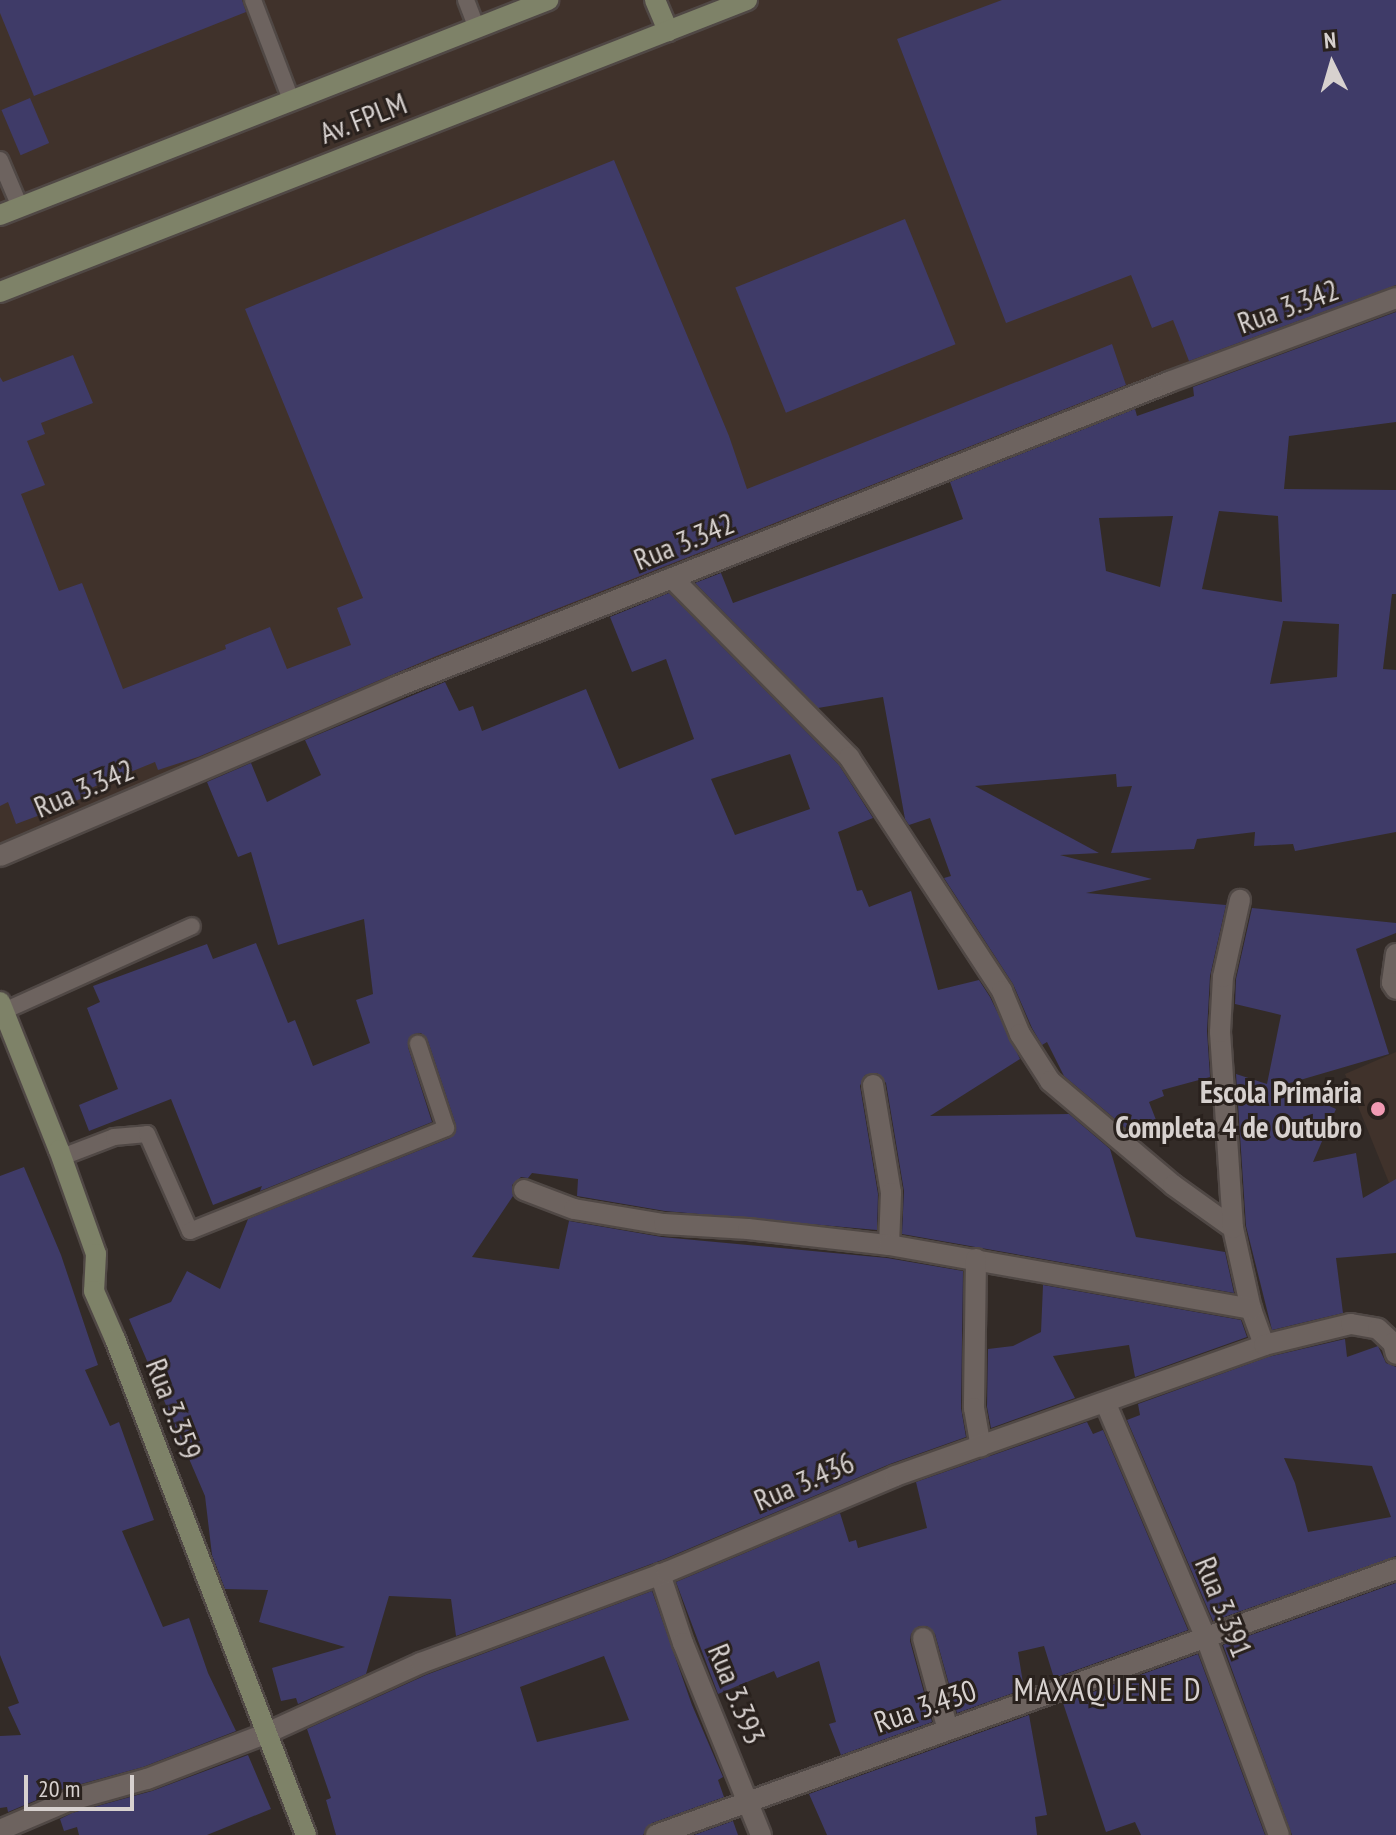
<!DOCTYPE html>
<html>
<head>
<meta charset="utf-8">
<style>
	body { margin:0 }
	#map { position:relative; width:1396px; height:1835px; overflow:hidden; background:#332b27; font-family:"PT Sans Narrow",sans-serif }
	div>[style] { position:absolute }
	.built>* { inset:0; background:#40322b }
	.building>* { inset:0; background:#3f3b68; transform-origin:0 0 }
	.roads { filter:drop-shadow(2px 0 #504845) drop-shadow(-2px 0 #504845) drop-shadow(0 2px #504845) drop-shadow(0 -2px #504845) }
	.lane>* { height:16px; margin:-8px; padding:0 8px; transform-origin:8px; border-radius:8px; background:#6d635f }
	.street>* { height:20px; margin:-10px; padding:0 10px; transform-origin:10px; border-radius:10px; background:#6d635f }
	.secondary>* { height:20px; margin:-10px; padding:0 10px; transform-origin:10px; border-radius:10px; background:#7e8268 }
	.dots>* { width:22px; height:22px; translate:-50% -50%; box-sizing:border-box; border:4px solid #29211d; border-radius:50% }
	span { translate:-50% -50%; white-space:nowrap; text-align:center; line-height:1.15; -webkit-text-stroke:6px #29211d; paint-order:stroke }
	.street-label { font-size:30px; color:#d7d1cf }
	.poi-label { font-size:30px; color:#d7d1cf; font-weight:700 }
	.right { translate:-100% -50%; text-align:right }
	.neighbourhood-label { font-size:32px; color:#d7d1cf; letter-spacing:2px }
	.north { position:absolute; left:1292px; top:24px; width:80px; height:80px; -webkit-text-stroke:6px #29211d; paint-order:stroke; rotate:355deg; font-size:22px; font-weight:700; line-height:32px; text-align:center; color:#d7d1cf }
	.north::after { content:''; display:block; margin:auto; width:28px; height:36px; background:#d7d1cf; clip-path:polygon(50% 0,100% 100%,50% 72%,0 100%) }
	.scale { position:absolute; left:24px; top:1775px; width:110px; height:36px; box-sizing:border-box; border:4px solid #d7d1cf; border-top:0; padding-left:10px; font-size:24px; line-height:28px; white-space:nowrap; color:#d7d1cf; -webkit-text-stroke:6px #29211d; paint-order:stroke }
</style>
</head>
<body>
<div id="map">
	<div class="built">
		<div style="clip-path:polygon(0 0,1396px 0,1396px 298px,1169px 382px,0 856px)"></div>
		<div style="clip-path:polygon(1396px 1052px,1396px 1200px,1345px 1074px)"></div>
	</div>
	<div class="building">
		<div style="clip-path:polygon(0 0,242px 0,246px 12px,34px 96px,0 13px)"></div>
		<div style="clip-path:polygon(1002px 0,1396px 0,1396px 285px,1189px 361px,1173px 320px,1152px 328px,1131px 275px,1006px 323px,897px 39px)"></div>
		<div style="left:30px;top:98px;width:49px;height:31px;rotate:67deg"></div>
		<div style="clip-path:polygon(614px 160px,729px 436px,747px 489px,1112px 344px,1126px 385px,434px 657px,198px 757px,158px 770px,155px 762px,91px 788px,93px 793px,67px 805px,16px 824px,8px 802px,0 806px,0 377px,3px 382px,73px 355px,93px 403px,41px 423px,45px 434px,27px 441px,45px 485px,21px 494px,59px 591px,82px 583px,123px 689px,226px 649px,225px 645px,270px 627px,287px 669px,351px 645px,337px 608px,363px 598px,245px 309px)"></div>
		<div style="left:905px;top:219px;width:135px;height:183px;rotate:68deg"></div>
		<div style="clip-path:polygon(evenodd,1396px 312px,1396px 422px,1289px 436px,1284px 489px,1396px 490px,1396px 594px,1392px 594px,1383px 669px,1396px 670px,1396px 832px,1295px 851px,1293px 844px,1254px 846px,1255px 832px,1197px 839px,1194px 849px,1111px 853px,1132px 786px,1117px 787px,1116px 774px,975px 786px,1099px 853px,1060px 855px,1152px 879px,1086px 893px,1226px 905px,1210px 976px,1207px 1031px,1210px 1077px,1162px 1090px,1164px 1096px,1149px 1102px,1158px 1125px,1134px 1135px,1064px 1076px,1047px 1042px,1042px 1045px,1032px 1028px,1013px 984px,944px 878px,951px 876px,930px 818px,909px 825px,905px 819px,883px 697px,818px 708px,695px 583px,721px 573px,733px 603px,963px 519px,950px 482px,1135px 409px,1137px 416px,1194px 396px,1193px 387px,1396px 312px,1219px 511px,1278px 516px,1282px 602px,1202px 589px,1219px 511px,1396px 312px,1173px 516px,1160px 587px,1106px 571px,1099px 518px,1173px 516px,1396px 312px,1283px 621px,1339px 624px,1337px 677px,1270px 684px,1283px 621px)"></div>
		<div style="clip-path:polygon(evenodd,669px 593px,839px 765px,873px 818px,838px 832px,857px 891px,862px 890px,869px 907px,911px 891px,938px 990px,979px 980px,990px 997px,1020px 1059px,930px 1116px,1069px 1114px,1110px 1149px,1136px 1237px,1225px 1252px,1234px 1293px,902px 1234px,904px 1191px,886px 1083px,877px 1073px,865px 1075px,860px 1086px,878px 1194px,877px 1230px,665px 1211px,577px 1196px,578px 1179px,532px 1173px,528px 1178px,521px 1177px,512px 1185px,513px 1196px,472px 1257px,559px 1269px,569px 1221px,662px 1237px,887px 1258px,963px 1271px,961px 1408px,966px 1437px,890px 1464px,662px 1560px,456px 1636px,451px 1599px,389px 1596px,366px 1674px,298px 1704px,296px 1698px,281px 1701px,272px 1668px,345px 1647px,259px 1622px,268px 1590px,225px 1589px,212px 1555px,205px 1496px,129px 1319px,171px 1302px,187px 1271px,220px 1289px,248px 1219px,450px 1138px,456px 1125px,428px 1041px,421px 1033px,414px 1034px,408px 1047px,432px 1122px,260px 1191px,262px 1186px,213px 1205px,171px 1099px,89px 1131px,79px 1105px,118px 1089px,87px 1008px,100px 1002px,93px 986px,207px 944px,213px 959px,256px 943px,288px 1023px,295px 1020px,313px 1066px,370px 1043px,356px 1000px,373px 994px,364px 919px,278px 945px,251px 852px,238px 857px,207px 782px,251px 763px,267px 802px,321px 775px,305px 740px,445px 682px,459px 711px,473px 706px,482px 731px,586px 689px,619px 769px,694px 739px,666px 659px,632px 672px,610px 617px,669px 593px,790px 754px,810px 809px,735px 835px,711px 779px,790px 754px)"></div>
		<div style="clip-path:polygon(1252px 908px,1396px 923px,1396px 933px,1356px 949px,1389px 1054px,1283px 1085px,1336px 1109px,1313px 1162px,1356px 1153px,1363px 1198px,1396px 1179px,1396px 1253px,1336px 1258px,1343px 1313px,1272px 1330px,1246px 1226px,1236px 1074px,1267px 1084px,1281px 1015px,1235px 1004px,1236px 979px)"></div>
		<div style="clip-path:polygon(24px 1167px,61px 1255px,98px 1365px,85px 1370px,110px 1426px,119px 1422px,154px 1520px,122px 1531px,163px 1627px,189px 1618px,208px 1673px,236px 1731px,143px 1767px,63px 1789px,8px 1812px,7px 1807px,0 1808px,0 1736px,21px 1735px,8px 1707px,19px 1703px,0 1655px,0 1176px)"></div>
		<div style="clip-path:polygon(1043px 1285px,1241px 1320px,1247px 1337px,1135px 1377px,1129px 1345px,1053px 1356px,1075px 1398px,991px 1428px,987px 1407px,988px 1349px,1013px 1346px,1041px 1332px)"></div>
		<div style="clip-path:polygon(evenodd,1345px 1339px,1347px 1357px,1378px 1346px,1386px 1363px,1396px 1367px,1396px 1556px,1213px 1621px,1127px 1420px,1140px 1415px,1138px 1404px,1268px 1357px,1345px 1339px,1284px 1458px,1372px 1466px,1391px 1517px,1308px 1532px,1295px 1483px,1284px 1458px)"></div>
		<div style="clip-path:polygon(1087px 1422px,1093px 1434px,1103px 1430px,1188px 1630px,1054px 1678px,1044px 1646px,1018px 1652px,1024px 1689px,957px 1713px,935px 1634px,927px 1626px,919px 1626px,911px 1634px,910px 1641px,932px 1722px,841px 1755px,829px 1724px,836px 1722px,819px 1661px,777px 1678px,774px 1671px,718px 1694px,676px 1582px,840px 1513px,849px 1542px,856px 1540px,858px 1548px,927px 1528px,916px 1482px)"></div>
		<div style="clip-path:polygon(1396px 1583px,1396px 1835px,1292px 1835px,1223px 1645px)"></div>
		<div style="clip-path:polygon(evenodd,652px 1591px,692px 1705px,723px 1777px,718px 1780px,724px 1797px,652px 1823px,643px 1835px,336px 1835px,326px 1800px,331px 1798px,307px 1729px,426px 1675px,652px 1591px,604px 1656px,629px 1720px,537px 1742px,520px 1687px,604px 1656px)"></div>
		<div style="clip-path:polygon(1198px 1654px,1265px 1835px,1141px 1835px,1135px 1822px,1106px 1832px,1063px 1703px)"></div>
		<div style="clip-path:polygon(1029px 1715px,1047px 1815px,1035px 1817px,1037px 1835px,827px 1835px,809px 1794px)"></div>
		<div style="clip-path:polygon(248px 1755px,271px 1809px,207px 1835px,79px 1835px,77px 1827px,64px 1831px,60px 1819px,72px 1813px,152px 1791px)"></div>
		<div style="clip-path:polygon(733px 1821px,738px 1835px,694px 1835px)"></div>
	</div>
	<div class="roads">
		<div class="lane">
			<div style="left:253px;top:0;width:109px;rotate:69.1deg"></div>
			<div style="left:466px;top:0;width:30px;rotate:69deg"></div>
			<div style="left:0;top:160px;width:51px;rotate:66.9deg"></div>
			<div style="left:4px;top:1011px;width:206px;rotate:-24.3deg"></div>
			<div style="left:62px;top:1157px;width:56px;rotate:-21deg"></div>
			<div style="left:114px;top:1137px;width:33px;rotate:-5deg"></div>
			<div style="left:147px;top:1134px;width:106px;rotate:66.1deg"></div>
			<div style="left:190px;top:1231px;width:276px;rotate:-21.9deg"></div>
			<div style="left:446px;top:1128px;width:89px;rotate:-108.4deg"></div>
		</div>
		<div class="street">
			<div style="left:672px;top:578px;width:252px;rotate:45.3deg"></div>
			<div style="left:849px;top:757px;width:280px;rotate:56.8deg"></div>
			<div style="left:1002px;top:991px;width:47px;rotate:67.3deg"></div>
			<div style="left:1020px;top:1034px;width:56px;rotate:57.4deg"></div>
			<div style="left:1050px;top:1081px;width:161px;rotate:40.2deg"></div>
			<div style="left:1173px;top:1185px;width:74px;rotate:35.6deg"></div>
			<div style="left:1233px;top:1228px;width:83px;rotate:77.5deg"></div>
			<div style="left:1251px;top:1309px;width:38px;rotate:70deg"></div>
			<div style="left:0;top:856px;width:431px;rotate:-23.1deg"></div>
			<div style="left:396px;top:687px;width:831px;rotate:-21.53deg"></div>
			<div style="left:1169px;top:382px;width:242px;rotate:-20.3deg"></div>
			<div style="left:1396px;top:954px;width:29px;rotate:98deg"></div>
			<div style="left:1392px;top:983px;width:7px;rotate:56deg"></div>
			<div style="left:873px;top:1085px;width:109px;rotate:80.5deg"></div>
			<div style="left:891px;top:1193px;width:52px;rotate:92.2deg"></div>
			<div style="left:524px;top:1190px;width:53px;rotate:20.8deg"></div>
			<div style="left:574px;top:1209px;width:91px;rotate:9.5deg"></div>
			<div style="left:664px;top:1224px;width:84px;rotate:3.4deg"></div>
			<div style="left:748px;top:1229px;width:142px;rotate:6.5deg"></div>
			<div style="left:889px;top:1245px;width:368px;rotate:10deg"></div>
			<div style="left:1233px;top:1228px;width:196px;rotate:-93.8deg"></div>
			<div style="left:1220px;top:1032px;width:55px;rotate:-86.9deg"></div>
			<div style="left:1223px;top:977px;width:79px;rotate:-77.6deg"></div>
			<div style="left:976px;top:1259px;width:149px;rotate:90.8deg"></div>
			<div style="left:974px;top:1408px;width:39px;rotate:80deg"></div>
			<div style="left:1106px;top:1404px;width:254px;rotate:66.9deg"></div>
			<div style="left:1206px;top:1638px;width:210px;rotate:69.7deg"></div>
			<div style="left:660px;top:1574px;width:73px;rotate:71.6deg"></div>
			<div style="left:683px;top:1643px;width:207px;rotate:67.9deg"></div>
			<div style="left:923px;top:1638px;width:95px;rotate:74.8deg"></div>
			<div style="left:0;top:1830px;width:74px;rotate:-23.1deg"></div>
			<div style="left:68px;top:1801px;width:82px;rotate:-15.6deg"></div>
			<div style="left:147px;top:1779px;width:126px;rotate:-20.9deg"></div>
			<div style="left:265px;top:1734px;width:171px;rotate:-24.5deg"></div>
			<div style="left:421px;top:1663px;width:262px;rotate:-20.3deg"></div>
			<div style="left:667px;top:1572px;width:247px;rotate:-22.8deg"></div>
			<div style="left:895px;top:1476px;width:392px;rotate:-19.5deg"></div>
			<div style="left:1264px;top:1345px;width:89px;rotate:-13.6deg"></div>
			<div style="left:1351px;top:1324px;width:27px;rotate:10deg"></div>
			<div style="left:1378px;top:1329px;width:21px;rotate:43deg"></div>
			<div style="left:1393px;top:1343px;width:11px;rotate:75deg"></div>
			<div style="left:656px;top:1835px;width:786px;rotate:-19.77deg"></div>
		</div>
		<div class="secondary">
			<div style="left:655px;top:0;width:34px;rotate:67deg"></div>
			<div style="left:0;top:215px;width:589px;rotate:-21.42deg"></div>
			<div style="left:0;top:292px;width:802px;rotate:-21.35deg"></div>
			<div style="left:0;top:1002px;width:159px;rotate:68.3deg"></div>
			<div style="left:59px;top:1150px;width:110px;rotate:70.4deg"></div>
			<div style="left:96px;top:1254px;width:37px;rotate:93deg"></div>
			<div style="left:94px;top:1291px;width:52px;rotate:66.4deg"></div>
			<div style="left:115px;top:1339px;width:532px;rotate:68.94deg"></div>
		</div>
	</div>
	<div class="dots">
		<div style="left:1378px;top:1109px;background:#f19ab3"></div>
	</div>
	<div class="street-label">
		<span style="left:363px;top:118px;rotate:-21deg">Av. FPLM</span>
		<span style="left:1288px;top:306px;rotate:-20deg">Rua 3.342</span>
		<span style="left:684px;top:541px;rotate:-22deg">Rua 3.342</span>
		<span style="left:84px;top:788px;rotate:-23deg">Rua 3.342</span>
		<span style="left:174px;top:1409px;rotate:69deg">Rua 3.359</span>
		<span style="left:804px;top:1481px;rotate:-23deg">Rua 3.436</span>
		<span style="left:1224px;top:1607px;rotate:68deg">Rua 3.391</span>
		<span style="left:737px;top:1694px;rotate:68deg">Rua 3.393</span>
		<span style="left:925px;top:1706px;rotate:-19deg">Rua 3.430</span>
	</div>
	<div class="poi-label">
		<span class="right" style="left:1362px;top:1109px">Escola Primária<br>Completa 4 de Outubro</span>
	</div>
	<div class="neighbourhood-label">
		<span style="left:1108px;top:1689px">MAXAQUENE D</span>
	</div>
	<div class="north">N</div>
	<div class="scale">20 m</div>
</div>
</body>
</html>
